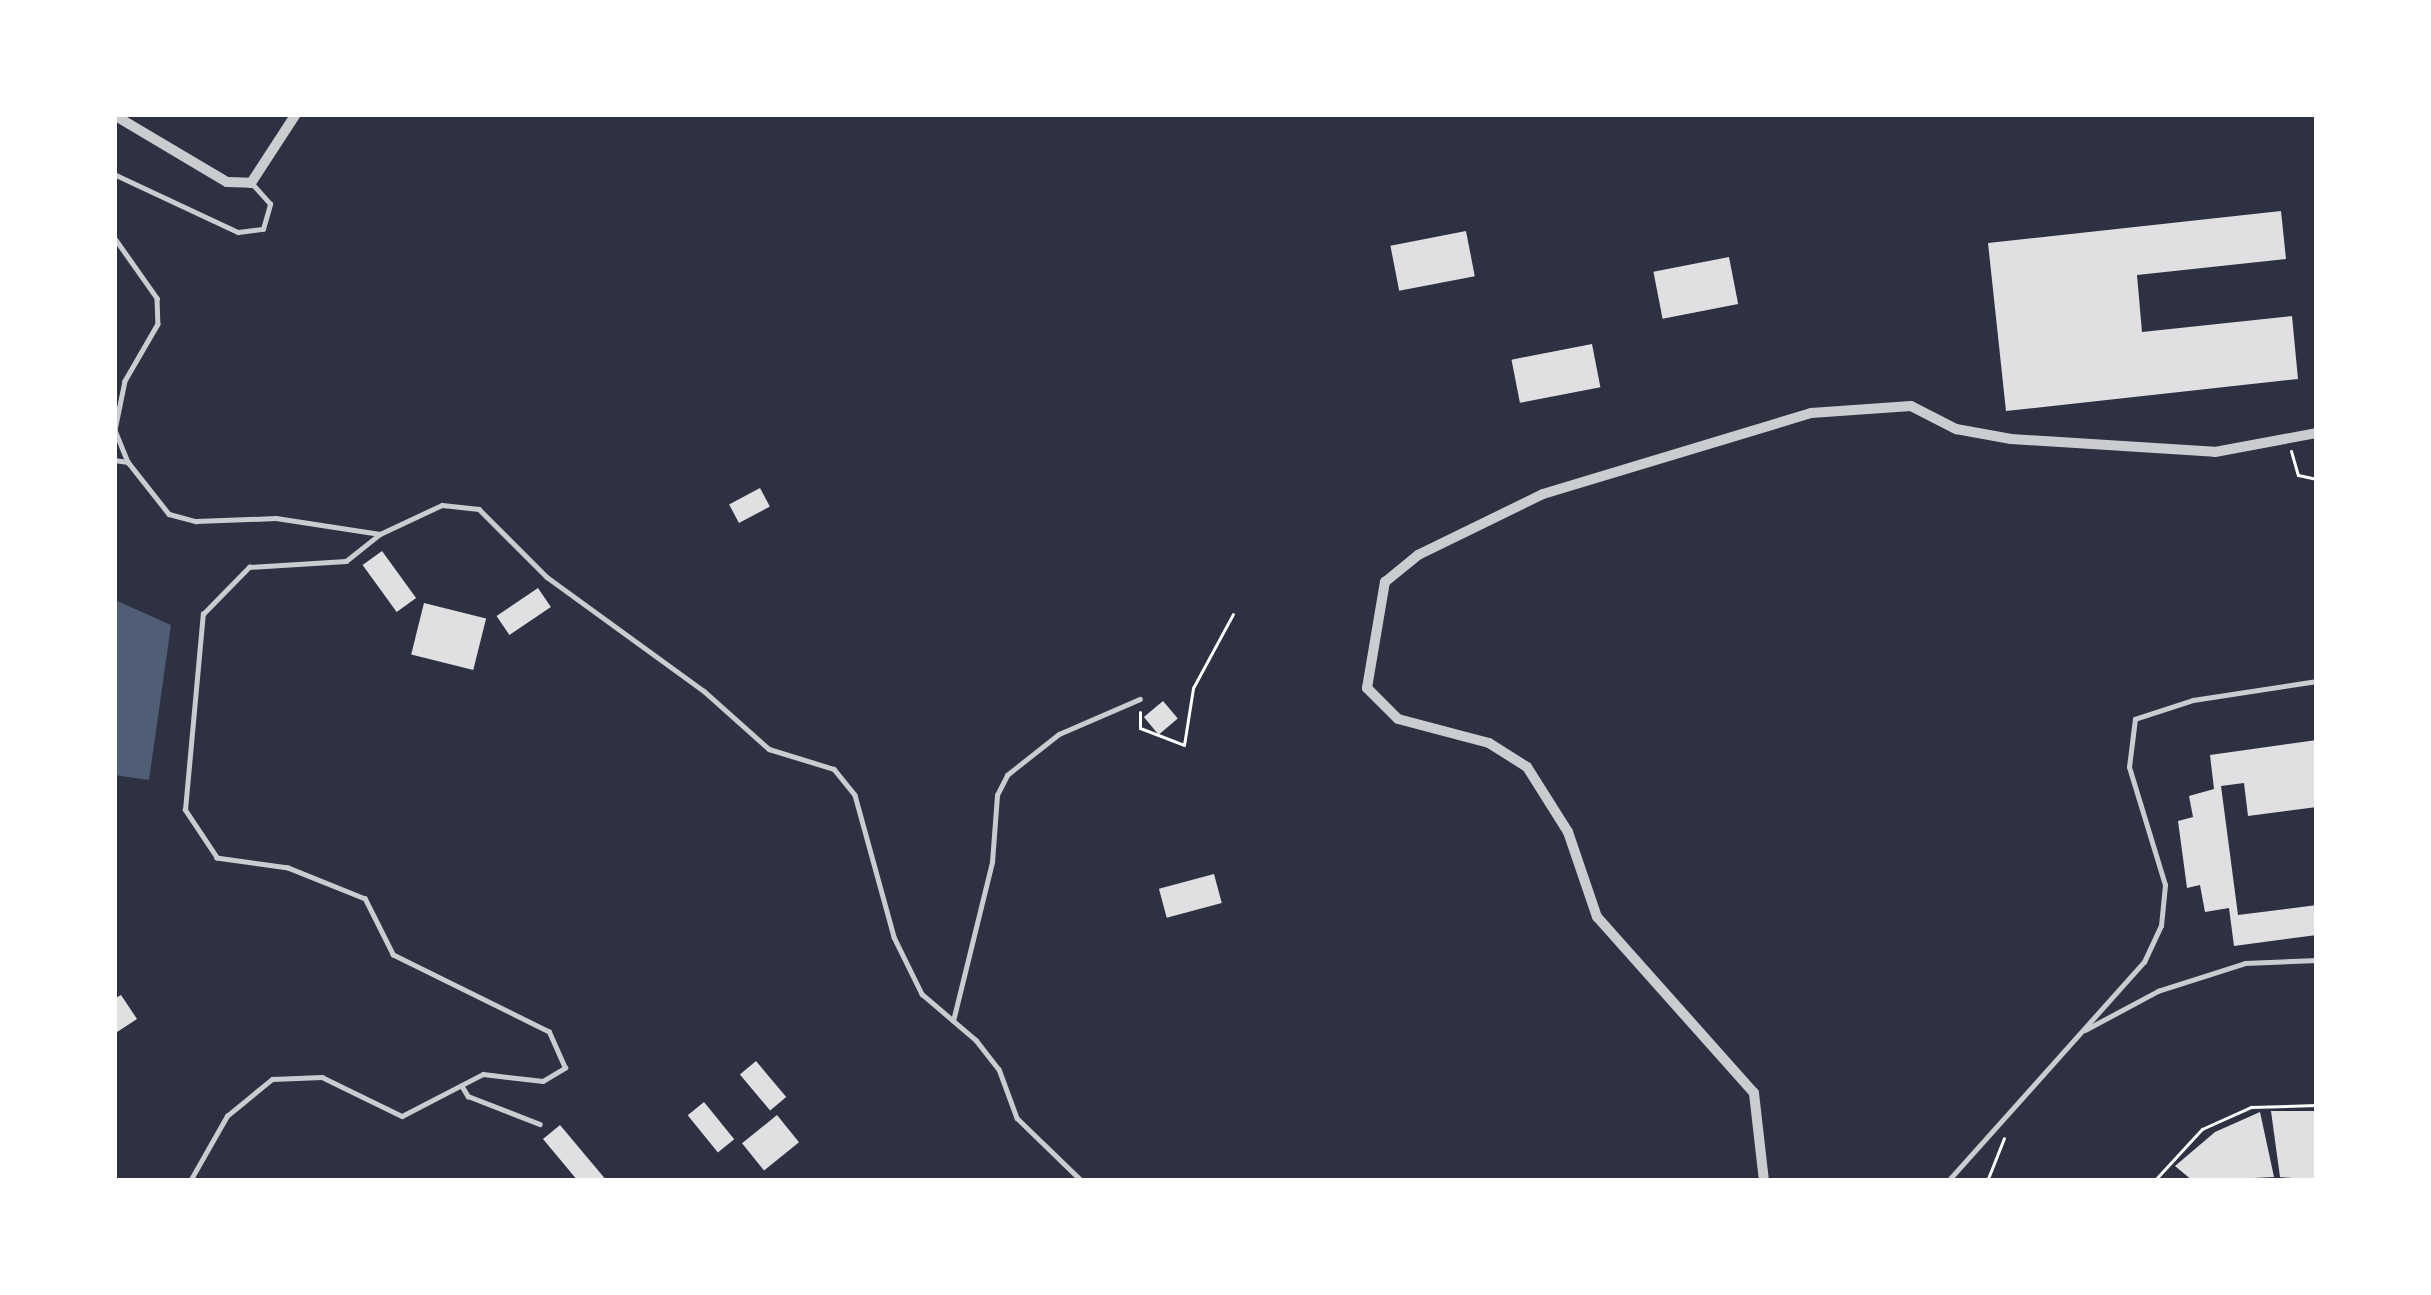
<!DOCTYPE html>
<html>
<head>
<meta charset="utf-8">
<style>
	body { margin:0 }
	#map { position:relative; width:2431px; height:1295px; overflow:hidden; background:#2d3142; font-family:"Fira Sans Condensed",sans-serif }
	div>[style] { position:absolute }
	.water>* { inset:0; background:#4f5d75 }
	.building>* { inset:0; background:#e0e0e3; transform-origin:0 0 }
	.path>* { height:3px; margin:-1.5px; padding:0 1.5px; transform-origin:1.5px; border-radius:1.5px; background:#fff }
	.service>* { height:4.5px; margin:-2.25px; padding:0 2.25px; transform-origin:2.25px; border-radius:2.25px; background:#caccd0 }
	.minor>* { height:10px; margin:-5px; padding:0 5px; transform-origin:5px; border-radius:5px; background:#caccd0 }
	span { translate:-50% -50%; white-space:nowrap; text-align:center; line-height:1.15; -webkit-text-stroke:10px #fff; paint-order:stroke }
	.frame { position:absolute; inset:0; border:117px solid #fff; pointer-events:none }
</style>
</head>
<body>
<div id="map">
	<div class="water">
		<div style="clip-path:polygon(115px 600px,171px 625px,149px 780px,114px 775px)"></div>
	</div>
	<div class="building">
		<div style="clip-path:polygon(2281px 211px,2286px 259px,2137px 275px,2142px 332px,2292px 316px,2298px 379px,2006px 411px,1988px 243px)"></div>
		<div style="left:1466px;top:231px;width:46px;height:77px;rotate:79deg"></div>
		<div style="left:1729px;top:257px;width:48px;height:77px;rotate:79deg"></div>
		<div style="left:1592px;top:344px;width:44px;height:82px;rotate:79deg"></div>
		<div style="left:760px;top:488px;width:21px;height:35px;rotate:62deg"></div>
		<div style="left:382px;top:551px;width:58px;height:24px;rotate:54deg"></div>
		<div style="left:538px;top:588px;width:23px;height:50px;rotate:56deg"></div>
		<div style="left:424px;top:603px;width:64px;height:53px;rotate:14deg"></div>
		<div style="left:1163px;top:701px;width:23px;height:25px;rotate:50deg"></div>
		<div style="clip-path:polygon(2317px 740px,2317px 807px,2248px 816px,2244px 783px,2221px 786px,2238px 915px,2317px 905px,2317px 935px,2234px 946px,2229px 908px,2205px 912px,2200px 885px,2187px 888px,2178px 821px,2193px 817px,2189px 796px,2214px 789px,2210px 755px)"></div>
		<div style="left:1214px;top:874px;width:30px;height:57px;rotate:75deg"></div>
		<div style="clip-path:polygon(121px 995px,137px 1019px,114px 1034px,114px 999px)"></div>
		<div style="left:756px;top:1061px;width:47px;height:21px;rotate:50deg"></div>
		<div style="left:704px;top:1102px;width:48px;height:21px;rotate:51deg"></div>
		<div style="clip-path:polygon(2271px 1111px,2317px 1111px,2317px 1180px,2280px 1177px)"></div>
		<div style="clip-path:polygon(2260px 1112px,2274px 1177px,2193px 1181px,2175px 1166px,2215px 1132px)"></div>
		<div style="left:777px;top:1115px;width:35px;height:45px;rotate:51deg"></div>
		<div style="clip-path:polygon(560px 1125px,607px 1181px,578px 1181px,543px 1139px)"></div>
	</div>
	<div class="path">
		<div style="left:2291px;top:451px;width:25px;rotate:74deg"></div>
		<div style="left:2298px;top:475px;width:19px;rotate:12deg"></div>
		<div style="left:1140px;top:712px;width:16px;rotate:90deg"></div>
		<div style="left:1140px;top:728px;width:47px;rotate:21.1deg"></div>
		<div style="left:1184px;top:745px;width:58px;rotate:-81deg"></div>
		<div style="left:1193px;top:688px;width:84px;rotate:-61.6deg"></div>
		<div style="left:1987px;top:1181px;width:46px;rotate:-68.4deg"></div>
		<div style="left:2154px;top:1181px;width:71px;rotate:-47.3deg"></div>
		<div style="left:2202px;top:1129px;width:54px;rotate:-24.2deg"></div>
		<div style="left:2251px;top:1107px;width:66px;rotate:-1.7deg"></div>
	</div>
	<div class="service">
		<div style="left:114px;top:174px;width:137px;rotate:25.1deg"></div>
		<div style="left:238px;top:232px;width:25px;rotate:-7deg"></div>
		<div style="left:263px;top:229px;width:26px;rotate:-74deg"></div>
		<div style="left:270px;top:204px;width:27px;rotate:-132deg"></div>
		<div style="left:114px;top:237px;width:75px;rotate:54.8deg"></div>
		<div style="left:157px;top:298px;width:26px;rotate:88deg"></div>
		<div style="left:158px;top:324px;width:66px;rotate:120.1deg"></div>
		<div style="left:125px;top:381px;width:50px;rotate:101.5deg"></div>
		<div style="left:115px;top:430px;width:35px;rotate:68deg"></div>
		<div style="left:128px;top:462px;width:66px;rotate:51.7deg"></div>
		<div style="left:169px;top:514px;width:28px;rotate:15deg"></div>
		<div style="left:196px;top:521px;width:80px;rotate:-2.1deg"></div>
		<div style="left:276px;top:518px;width:105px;rotate:8.7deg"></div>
		<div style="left:380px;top:534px;width:68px;rotate:-25.1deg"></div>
		<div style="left:442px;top:505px;width:37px;rotate:6deg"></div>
		<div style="left:479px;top:509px;width:96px;rotate:45deg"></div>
		<div style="left:547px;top:577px;width:194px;rotate:36deg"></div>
		<div style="left:704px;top:691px;width:87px;rotate:41.7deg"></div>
		<div style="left:769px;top:749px;width:68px;rotate:17.1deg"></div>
		<div style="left:834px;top:769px;width:33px;rotate:51deg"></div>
		<div style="left:855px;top:795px;width:147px;rotate:74.6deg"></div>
		<div style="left:894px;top:937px;width:64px;rotate:63.8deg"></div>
		<div style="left:922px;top:994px;width:71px;rotate:40.4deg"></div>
		<div style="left:976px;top:1040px;width:37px;rotate:52deg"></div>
		<div style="left:999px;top:1069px;width:52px;rotate:69.8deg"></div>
		<div style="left:1017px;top:1118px;width:91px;rotate:44.1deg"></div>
		<div style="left:114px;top:460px;width:14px;rotate:8deg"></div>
		<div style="left:953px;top:1021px;width:164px;rotate:-76.2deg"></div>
		<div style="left:992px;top:862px;width:67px;rotate:-85.7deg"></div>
		<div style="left:997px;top:795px;width:22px;rotate:-63deg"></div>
		<div style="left:1007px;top:775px;width:66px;rotate:-38.3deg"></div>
		<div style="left:1059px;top:734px;width:88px;rotate:-23.4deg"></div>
		<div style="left:2085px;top:1030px;width:83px;rotate:-28.1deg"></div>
		<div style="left:2158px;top:991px;width:91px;rotate:-17.8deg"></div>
		<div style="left:2245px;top:963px;width:72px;rotate:-2.4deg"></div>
		<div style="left:462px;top:1086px;width:12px;rotate:59deg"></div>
		<div style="left:468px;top:1096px;width:77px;rotate:21.3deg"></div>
		<div style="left:190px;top:1181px;width:75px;rotate:-60.4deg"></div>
		<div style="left:227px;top:1116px;width:58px;rotate:-39.4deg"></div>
		<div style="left:272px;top:1079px;width:50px;rotate:-2.3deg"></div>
		<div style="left:322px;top:1077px;width:89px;rotate:26deg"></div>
		<div style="left:402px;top:1116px;width:91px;rotate:-27.4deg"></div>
		<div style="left:483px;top:1074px;width:60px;rotate:6.7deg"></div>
		<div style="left:543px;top:1081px;width:26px;rotate:-31deg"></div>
		<div style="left:565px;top:1068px;width:39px;rotate:-114deg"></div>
		<div style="left:549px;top:1032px;width:174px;rotate:-153.7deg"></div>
		<div style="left:393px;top:955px;width:63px;rotate:-116.6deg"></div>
		<div style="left:365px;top:899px;width:83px;rotate:-158.1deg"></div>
		<div style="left:288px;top:868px;width:72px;rotate:-172deg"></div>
		<div style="left:217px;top:858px;width:58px;rotate:-123.7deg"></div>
		<div style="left:185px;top:810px;width:197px;rotate:-84.8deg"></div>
		<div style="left:203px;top:614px;width:66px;rotate:-45.6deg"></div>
		<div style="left:249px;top:567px;width:97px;rotate:-3.5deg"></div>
		<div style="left:346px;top:561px;width:43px;rotate:-38.5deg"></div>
		<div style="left:1948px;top:1181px;width:294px;rotate:-48.2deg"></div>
		<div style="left:2144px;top:962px;width:40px;rotate:-65deg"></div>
		<div style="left:2161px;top:926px;width:41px;rotate:-84.4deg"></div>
		<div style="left:2165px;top:885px;width:123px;rotate:-107deg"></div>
		<div style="left:2129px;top:767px;width:48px;rotate:-82.9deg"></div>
		<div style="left:2135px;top:719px;width:61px;rotate:-18.1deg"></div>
		<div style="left:2193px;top:700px;width:125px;rotate:-8.7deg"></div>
	</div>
	<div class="minor">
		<div style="left:114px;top:115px;width:131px;rotate:30.7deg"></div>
		<div style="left:227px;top:182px;width:24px;rotate:2deg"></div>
		<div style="left:251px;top:183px;width:82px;rotate:-56.9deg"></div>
		<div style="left:1764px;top:1181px;width:89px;rotate:-96.5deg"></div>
		<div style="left:1754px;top:1093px;width:236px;rotate:-131.7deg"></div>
		<div style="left:1597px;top:917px;width:90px;rotate:-108.8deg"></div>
		<div style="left:1568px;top:832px;width:77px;rotate:-122.2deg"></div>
		<div style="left:1527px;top:767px;width:45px;rotate:-147.7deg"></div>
		<div style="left:1489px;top:743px;width:94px;rotate:-165.2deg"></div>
		<div style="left:1398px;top:719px;width:44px;rotate:-135deg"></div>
		<div style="left:1367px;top:688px;width:108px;rotate:-80.4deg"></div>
		<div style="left:1385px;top:582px;width:43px;rotate:-39.3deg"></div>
		<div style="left:1418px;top:555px;width:139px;rotate:-26deg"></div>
		<div style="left:1543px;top:494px;width:280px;rotate:-16.8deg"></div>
		<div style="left:1811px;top:413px;width:100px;rotate:-4deg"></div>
		<div style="left:1911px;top:406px;width:51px;rotate:27.1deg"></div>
		<div style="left:1956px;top:429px;width:56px;rotate:10.3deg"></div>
		<div style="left:2011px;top:439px;width:204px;rotate:3.6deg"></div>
		<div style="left:2215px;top:452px;width:104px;rotate:-10.6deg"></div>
	</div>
	<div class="frame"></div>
</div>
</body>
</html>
